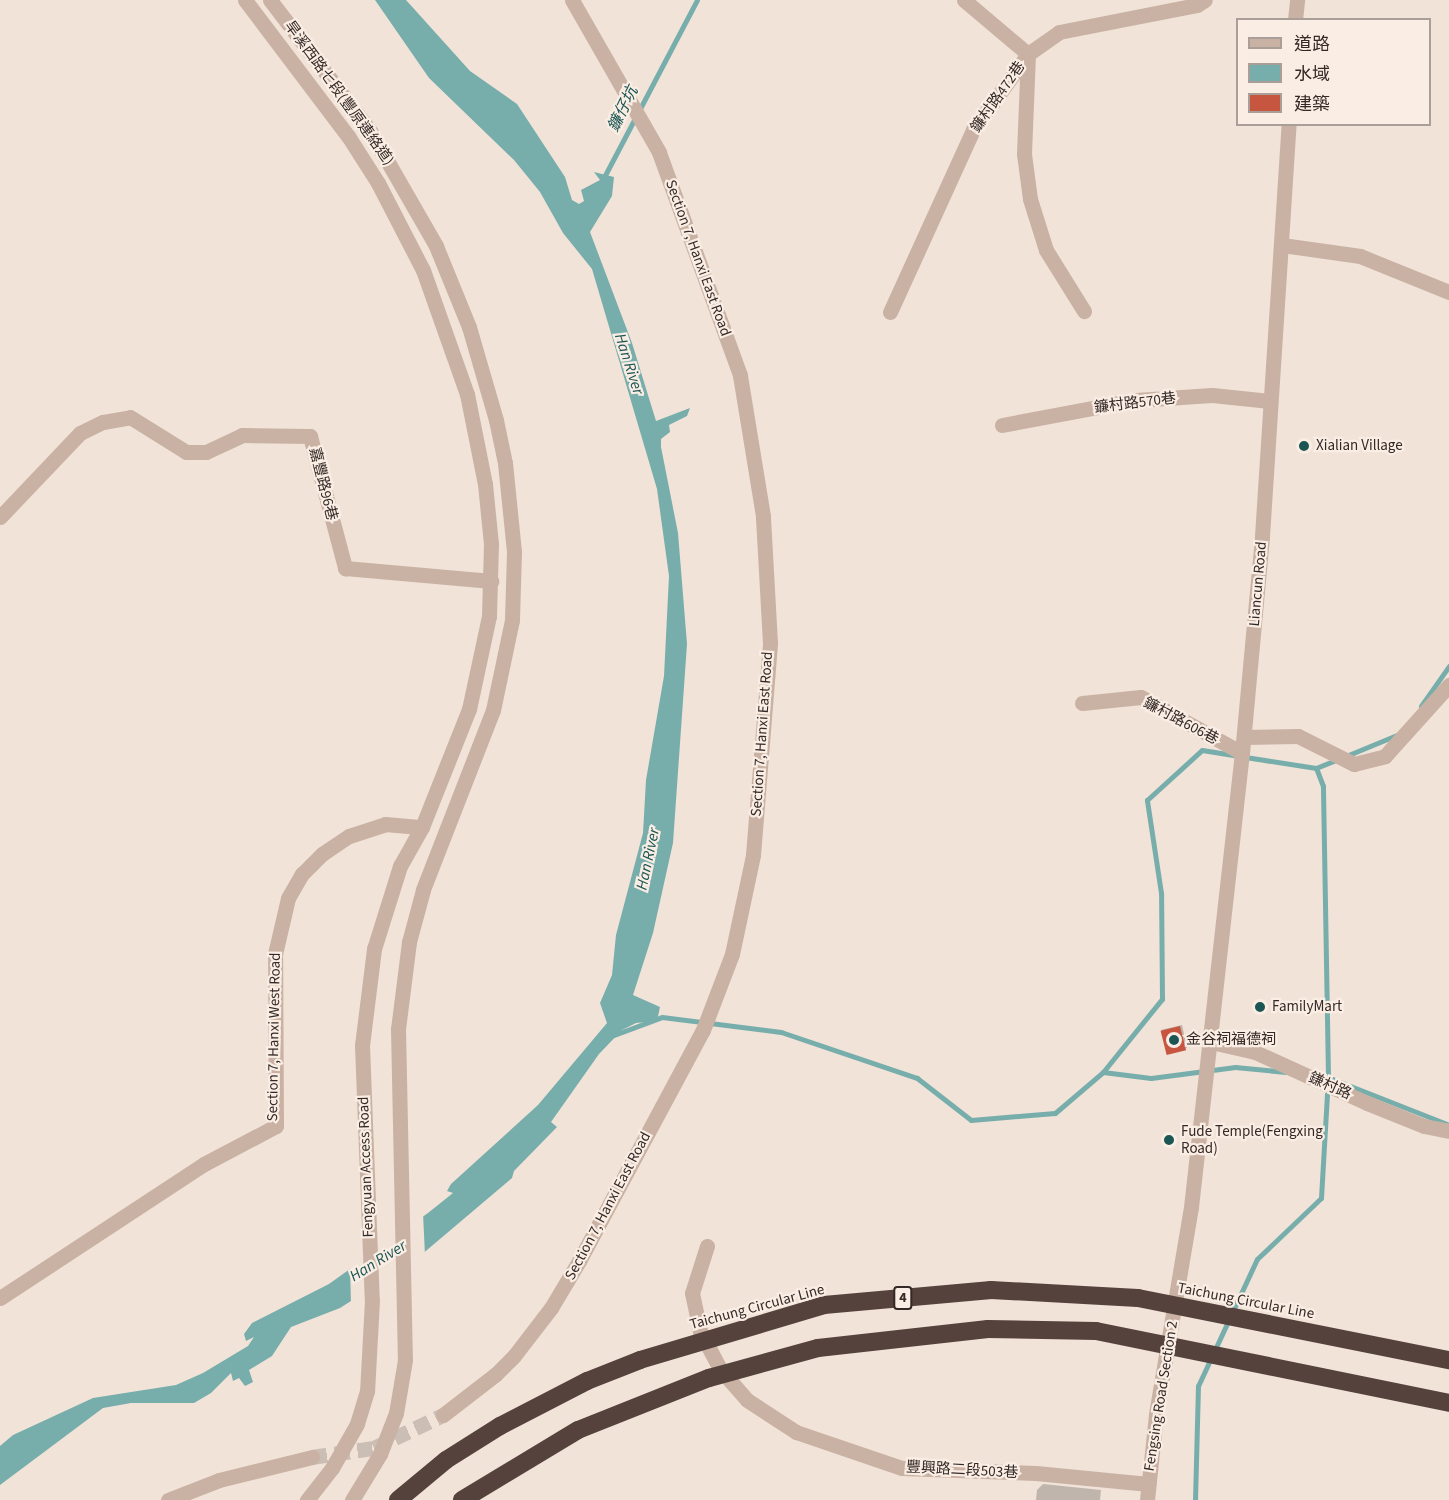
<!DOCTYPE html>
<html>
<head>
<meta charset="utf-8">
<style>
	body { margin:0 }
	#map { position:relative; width:1449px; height:1500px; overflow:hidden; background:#f1e3d8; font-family:"Source Sans 3","Noto Sans TC",sans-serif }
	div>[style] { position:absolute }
	.water>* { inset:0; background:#77aeac }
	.pier>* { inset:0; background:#f1e3d8 }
	.shadow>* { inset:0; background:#0003; transform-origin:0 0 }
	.stream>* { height:5px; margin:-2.5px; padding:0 2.5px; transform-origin:2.5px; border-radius:2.5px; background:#77aeac }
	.building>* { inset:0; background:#c75640; transform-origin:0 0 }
	.minor-tunnel>* { height:15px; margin-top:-7.5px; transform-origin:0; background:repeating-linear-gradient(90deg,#cbbeb4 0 15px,transparent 0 23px) }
	.minor>* { height:15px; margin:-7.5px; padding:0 7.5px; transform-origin:7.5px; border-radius:7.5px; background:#c9b2a4 }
	.highway-bridge>* { height:18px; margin:-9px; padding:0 9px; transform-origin:9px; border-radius:9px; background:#55423d }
	.dots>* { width:16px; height:16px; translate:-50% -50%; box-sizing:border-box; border:3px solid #f9ede4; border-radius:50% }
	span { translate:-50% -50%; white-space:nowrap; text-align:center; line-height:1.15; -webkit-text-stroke:4.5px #f9ede4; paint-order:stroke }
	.shield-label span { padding:2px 4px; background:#f9ede4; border:2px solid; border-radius:4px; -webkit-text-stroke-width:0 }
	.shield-label { font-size:14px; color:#342926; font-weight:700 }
	.street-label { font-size:15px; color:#342926 }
	.poi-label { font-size:15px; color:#342926 }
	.left { translate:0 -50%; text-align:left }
	.water-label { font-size:16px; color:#1b5554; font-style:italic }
	.legend { position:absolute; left:1236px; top:18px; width:195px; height:108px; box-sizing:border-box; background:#f9ede4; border:2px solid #aa9f98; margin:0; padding:8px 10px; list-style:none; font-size:18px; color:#342926 }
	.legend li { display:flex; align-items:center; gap:12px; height:30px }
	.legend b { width:30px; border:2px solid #aa9f98 }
</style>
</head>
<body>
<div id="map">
	<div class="water">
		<div style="clip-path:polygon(375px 0,406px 0,470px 71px,517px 104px,565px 177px,572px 200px,579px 204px,584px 201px,581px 190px,600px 180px,594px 172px,614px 177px,612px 196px,590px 232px,632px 343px,656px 421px,690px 408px,687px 416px,669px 425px,670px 432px,661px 439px,661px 447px,678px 533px,687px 644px,673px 843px,653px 933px,633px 995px,660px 1007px,657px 1021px,636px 1023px,622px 1030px,599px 1054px,551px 1122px,557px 1127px,514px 1171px,512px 1178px,414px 1261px,340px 1308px,291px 1327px,272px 1356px,249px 1370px,253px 1382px,245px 1386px,239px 1378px,233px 1381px,231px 1373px,211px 1393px,194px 1403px,131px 1403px,103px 1408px,0 1485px,0 1446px,13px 1435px,93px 1398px,176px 1385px,203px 1373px,248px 1346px,254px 1337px,246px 1341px,244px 1334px,252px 1323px,329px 1284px,428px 1213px,453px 1193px,447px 1191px,451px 1184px,538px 1105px,607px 1023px,600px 1003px,612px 975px,616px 935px,643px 833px,646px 780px,664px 676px,669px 576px,657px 489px,592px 269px,563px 233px,540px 192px,514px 160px,429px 78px)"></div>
	</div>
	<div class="pier">
		<div style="clip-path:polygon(423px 1213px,425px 1256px,351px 1305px,350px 1265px)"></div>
	</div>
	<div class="shadow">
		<div style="left:1182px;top:1025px;width:23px;height:21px;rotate:77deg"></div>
		<div style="clip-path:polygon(1043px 1484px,1101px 1490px,1100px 1500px,1036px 1500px,1037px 1490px)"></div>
	</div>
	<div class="stream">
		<div style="left:603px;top:179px;width:202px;rotate:-62.3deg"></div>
		<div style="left:1421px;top:706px;width:49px;rotate:-55deg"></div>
		<div style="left:1346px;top:756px;width:57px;rotate:-22.5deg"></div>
		<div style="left:1245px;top:757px;width:72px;rotate:8.8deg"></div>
		<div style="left:1316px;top:768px;width:24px;rotate:-22deg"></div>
		<div style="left:614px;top:1035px;width:51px;rotate:-20.6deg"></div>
		<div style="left:662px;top:1017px;width:120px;rotate:7.2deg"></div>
		<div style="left:781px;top:1032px;width:144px;rotate:18.7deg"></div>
		<div style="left:917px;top:1078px;width:68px;rotate:37.9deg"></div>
		<div style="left:971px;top:1120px;width:84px;rotate:-4.8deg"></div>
		<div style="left:1055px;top:1113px;width:63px;rotate:-40.5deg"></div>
		<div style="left:1103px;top:1072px;width:94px;rotate:-51.1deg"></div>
		<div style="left:1162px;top:999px;width:106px;rotate:-90.5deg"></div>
		<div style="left:1161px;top:893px;width:94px;rotate:-98.6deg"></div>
		<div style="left:1147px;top:800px;width:74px;rotate:-42.3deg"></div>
		<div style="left:1202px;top:750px;width:33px;rotate:9deg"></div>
		<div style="left:1103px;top:1072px;width:48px;rotate:7.1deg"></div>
		<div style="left:1151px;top:1078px;width:85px;rotate:-7.5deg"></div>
		<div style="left:1235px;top:1067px;width:51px;rotate:5.6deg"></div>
		<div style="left:1325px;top:1076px;width:131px;rotate:21.5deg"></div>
		<div style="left:1195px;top:1500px;width:114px;rotate:-88.5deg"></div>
		<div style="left:1198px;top:1386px;width:140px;rotate:-65.1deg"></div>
		<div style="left:1257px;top:1259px;width:88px;rotate:-43.6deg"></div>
		<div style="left:1321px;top:1198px;width:122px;rotate:-86.7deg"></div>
		<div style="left:1328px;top:1076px;width:290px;rotate:-91deg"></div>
		<div style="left:1323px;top:786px;width:19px;rotate:-111deg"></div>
	</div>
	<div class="building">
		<div style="left:1180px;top:1026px;width:25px;height:20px;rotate:76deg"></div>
	</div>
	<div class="minor-tunnel">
		<div style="left:312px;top:1457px;width:63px;rotate:-8.3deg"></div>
		<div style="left:374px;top:1448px;width:76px;rotate:-25.6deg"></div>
	</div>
	<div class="minor">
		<div style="left:245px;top:0;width:171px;rotate:52.9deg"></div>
		<div style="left:348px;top:136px;width:56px;rotate:57.4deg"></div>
		<div style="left:378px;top:183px;width:98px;rotate:62.7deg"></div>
		<div style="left:423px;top:270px;width:132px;rotate:70.5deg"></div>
		<div style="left:467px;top:394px;width:92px;rotate:78.7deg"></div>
		<div style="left:485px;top:484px;width:60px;rotate:84.3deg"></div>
		<div style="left:491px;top:544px;width:72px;rotate:91.6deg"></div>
		<div style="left:489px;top:616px;width:95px;rotate:102.1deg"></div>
		<div style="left:469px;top:709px;width:127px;rotate:111.7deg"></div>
		<div style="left:422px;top:827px;width:45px;rotate:119.4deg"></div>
		<div style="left:400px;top:866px;width:87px;rotate:107.4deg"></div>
		<div style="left:374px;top:949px;width:97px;rotate:97.1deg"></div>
		<div style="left:362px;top:1045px;width:255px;rotate:87.8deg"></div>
		<div style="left:372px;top:1300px;width:91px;rotate:93.1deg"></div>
		<div style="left:367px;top:1391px;width:34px;rotate:107deg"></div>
		<div style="left:357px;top:1424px;width:51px;rotate:119.6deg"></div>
		<div style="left:332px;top:1468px;width:41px;rotate:128deg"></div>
		<div style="left:270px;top:0;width:165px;rotate:52.6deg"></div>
		<div style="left:370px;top:131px;width:133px;rotate:60.1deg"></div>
		<div style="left:436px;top:246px;width:87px;rotate:67.8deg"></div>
		<div style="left:469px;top:327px;width:97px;rotate:73.8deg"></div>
		<div style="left:496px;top:420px;width:44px;rotate:78.2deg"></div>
		<div style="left:505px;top:463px;width:89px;rotate:84.2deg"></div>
		<div style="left:514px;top:552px;width:68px;rotate:91.7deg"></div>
		<div style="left:512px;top:620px;width:92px;rotate:101.9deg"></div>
		<div style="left:493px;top:710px;width:193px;rotate:111.3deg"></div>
		<div style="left:423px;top:890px;width:54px;rotate:105.1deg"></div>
		<div style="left:409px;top:942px;width:88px;rotate:97.2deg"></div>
		<div style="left:398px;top:1029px;width:331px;rotate:88.8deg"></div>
		<div style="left:405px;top:1360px;width:54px;rotate:99.6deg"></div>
		<div style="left:396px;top:1413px;width:44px;rotate:111.3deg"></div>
		<div style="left:380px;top:1454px;width:54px;rotate:121.3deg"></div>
		<div style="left:964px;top:0;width:84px;rotate:40.2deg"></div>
		<div style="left:1028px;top:54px;width:100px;rotate:92.3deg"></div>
		<div style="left:1024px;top:154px;width:45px;rotate:82.4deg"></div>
		<div style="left:1030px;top:199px;width:53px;rotate:72.6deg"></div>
		<div style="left:1046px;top:250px;width:72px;rotate:58.1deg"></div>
		<div style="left:1295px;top:20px;width:20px;rotate:-84deg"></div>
		<div style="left:1282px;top:245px;width:79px;rotate:8deg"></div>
		<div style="left:1360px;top:256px;width:96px;rotate:22deg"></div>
		<div style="left:890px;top:312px;width:200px;rotate:-65.5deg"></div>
		<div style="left:973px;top:130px;width:94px;rotate:-54.1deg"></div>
		<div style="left:1028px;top:54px;width:38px;rotate:-35deg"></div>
		<div style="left:1059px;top:32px;width:141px;rotate:-11.1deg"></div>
		<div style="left:1197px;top:5px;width:9px;rotate:-32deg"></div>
		<div style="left:1002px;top:425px;width:136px;rotate:-10.6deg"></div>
		<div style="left:1136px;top:400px;width:76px;rotate:-3.8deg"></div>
		<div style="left:1212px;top:395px;width:58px;rotate:5.9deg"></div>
		<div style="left:0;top:517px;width:116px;rotate:-46.4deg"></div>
		<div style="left:80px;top:433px;width:25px;rotate:-26deg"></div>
		<div style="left:103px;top:422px;width:27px;rotate:-10deg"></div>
		<div style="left:130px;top:417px;width:66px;rotate:32deg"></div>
		<div style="left:186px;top:452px;width:20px"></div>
		<div style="left:206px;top:452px;width:40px;rotate:-25deg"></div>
		<div style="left:242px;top:435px;width:68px;rotate:0.8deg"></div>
		<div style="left:310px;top:436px;width:137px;rotate:75.1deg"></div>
		<div style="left:345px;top:568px;width:147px;rotate:5.1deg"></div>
		<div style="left:1082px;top:703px;width:59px;rotate:-5.8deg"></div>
		<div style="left:1141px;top:697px;width:115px;rotate:29deg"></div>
		<div style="left:1244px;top:737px;width:54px;rotate:-1.1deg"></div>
		<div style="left:1298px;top:736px;width:63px;rotate:26.6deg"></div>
		<div style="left:1354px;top:764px;width:32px;rotate:-14deg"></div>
		<div style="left:1385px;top:756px;width:96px;rotate:-48deg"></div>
		<div style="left:1211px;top:1042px;width:45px;rotate:12.8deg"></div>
		<div style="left:1255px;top:1052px;width:123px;rotate:24.5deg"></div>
		<div style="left:1367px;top:1103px;width:61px;rotate:22deg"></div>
		<div style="left:1424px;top:1126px;width:25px;rotate:11deg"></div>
		<div style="left:707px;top:1246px;width:49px;rotate:107.7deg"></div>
		<div style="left:692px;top:1293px;width:39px;rotate:78deg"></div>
		<div style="left:700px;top:1331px;width:43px;rotate:62.2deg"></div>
		<div style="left:720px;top:1369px;width:41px;rotate:48.9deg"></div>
		<div style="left:747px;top:1400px;width:59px;rotate:33.1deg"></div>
		<div style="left:796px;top:1432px;width:112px;rotate:18.8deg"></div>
		<div style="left:902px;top:1468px;width:134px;rotate:2.1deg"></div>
		<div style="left:1036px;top:1473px;width:113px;rotate:5.6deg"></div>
		<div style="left:0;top:1298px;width:244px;rotate:-33.3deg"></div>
		<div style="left:204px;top:1164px;width:81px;rotate:-27.8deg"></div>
		<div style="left:276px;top:1126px;width:172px;rotate:-90.3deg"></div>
		<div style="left:275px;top:954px;width:57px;rotate:-76.9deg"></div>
		<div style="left:288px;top:898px;width:28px;rotate:-60deg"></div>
		<div style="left:302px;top:874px;width:28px;rotate:-45deg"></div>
		<div style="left:322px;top:854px;width:32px;rotate:-34deg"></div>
		<div style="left:349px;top:836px;width:38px;rotate:-18deg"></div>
		<div style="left:385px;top:824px;width:37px;rotate:5deg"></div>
		<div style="left:443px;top:1415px;width:67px;rotate:-37.7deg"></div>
		<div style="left:496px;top:1374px;width:25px;rotate:-45deg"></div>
		<div style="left:514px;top:1356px;width:61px;rotate:-52.4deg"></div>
		<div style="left:551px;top:1308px;width:55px;rotate:-59.2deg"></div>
		<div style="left:579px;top:1261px;width:262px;rotate:-61.8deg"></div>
		<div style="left:703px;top:1030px;width:81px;rotate:-69.1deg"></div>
		<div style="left:732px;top:954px;width:101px;rotate:-78deg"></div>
		<div style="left:753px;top:855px;width:213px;rotate:-85.4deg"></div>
		<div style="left:770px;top:643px;width:127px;rotate:-93.2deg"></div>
		<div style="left:763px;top:516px;width:143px;rotate:-99.3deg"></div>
		<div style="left:740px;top:375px;width:237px;rotate:-110deg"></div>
		<div style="left:659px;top:152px;width:175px;rotate:-119.8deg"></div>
		<div style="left:168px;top:1500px;width:55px;rotate:-21.4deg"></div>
		<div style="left:219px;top:1480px;width:96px;rotate:-13.9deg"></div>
		<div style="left:1147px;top:1500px;width:86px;rotate:-84deg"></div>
		<div style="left:1156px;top:1414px;width:210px;rotate:-80.4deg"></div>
		<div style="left:1191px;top:1207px;width:457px;rotate:-83.6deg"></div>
		<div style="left:1242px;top:753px;width:218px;rotate:-84.7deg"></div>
		<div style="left:1262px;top:536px;width:413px;rotate:-86.3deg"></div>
	</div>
	<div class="highway-bridge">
		<div style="left:398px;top:1500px;width:62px;rotate:-39.8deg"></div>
		<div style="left:446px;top:1460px;width:64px;rotate:-32.2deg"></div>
		<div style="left:500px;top:1426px;width:98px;rotate:-27.3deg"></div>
		<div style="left:587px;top:1381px;width:57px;rotate:-21.6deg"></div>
		<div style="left:640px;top:1360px;width:192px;rotate:-16.6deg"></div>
		<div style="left:824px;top:1305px;width:168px;rotate:-5.1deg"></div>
		<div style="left:991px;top:1290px;width:147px;rotate:3.1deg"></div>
		<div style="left:1138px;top:1298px;width:317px;rotate:11.3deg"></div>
		<div style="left:462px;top:1500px;width:135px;rotate:-31.1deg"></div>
		<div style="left:578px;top:1430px;width:141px;rotate:-21.7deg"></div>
		<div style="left:709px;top:1378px;width:113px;rotate:-15.4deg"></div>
		<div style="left:818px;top:1348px;width:171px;rotate:-6.4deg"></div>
		<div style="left:988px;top:1329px;width:108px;rotate:1.1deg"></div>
		<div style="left:1096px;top:1331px;width:360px;rotate:11.5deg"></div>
	</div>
	<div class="dots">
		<div style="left:1304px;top:446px;background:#1b5554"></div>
		<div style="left:1260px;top:1007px;background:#1b5554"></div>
		<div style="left:1174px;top:1040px;background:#1b5554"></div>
		<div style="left:1169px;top:1140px;background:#1b5554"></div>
	</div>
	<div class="shield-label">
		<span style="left:903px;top:1298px">4</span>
	</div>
	<div class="street-label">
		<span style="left:339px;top:93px;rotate:54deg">旱溪西路七段(豐原連絡道)</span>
		<span style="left:998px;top:97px;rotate:-55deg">鐮村路472巷</span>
		<span style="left:698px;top:258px;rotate:70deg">Section 7, Hanxi East Road</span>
		<span style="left:1135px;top:403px;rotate:-7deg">鐮村路570巷</span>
		<span style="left:323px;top:484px;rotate:76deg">嘉豐路96巷</span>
		<span style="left:1258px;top:584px;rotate:-85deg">Liancun Road</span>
		<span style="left:1181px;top:721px;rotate:28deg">鐮村路606巷</span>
		<span style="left:762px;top:734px;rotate:-86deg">Section 7, Hanxi East Road</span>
		<span style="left:274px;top:1037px;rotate:-89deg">Section 7, Hanxi West Road</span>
		<span style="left:1330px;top:1086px;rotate:24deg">鎌村路</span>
		<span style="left:366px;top:1167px;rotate:-92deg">Fengyuan Access Road</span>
		<span style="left:608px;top:1206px;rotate:-62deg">Section 7, Hanxi East Road</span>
		<span style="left:1246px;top:1301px;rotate:11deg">Taichung Circular Line</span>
		<span style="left:757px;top:1307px;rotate:-15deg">Taichung Circular Line</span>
		<span style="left:1161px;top:1396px;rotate:-81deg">Fengsing Road Section 2</span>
		<span style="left:962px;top:1470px;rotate:3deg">豐興路二段503巷</span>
	</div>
	<div class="poi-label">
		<span class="left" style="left:1316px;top:446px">Xialian Village</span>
		<span class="left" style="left:1272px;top:1007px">FamilyMart</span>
		<span class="left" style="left:1186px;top:1040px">金谷祠福德祠</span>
		<span class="left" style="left:1181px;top:1140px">Fude Temple(Fengxing<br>Road)</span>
	</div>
	<div class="water-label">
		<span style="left:623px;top:109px;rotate:-64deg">鐮仔坑</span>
		<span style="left:629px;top:364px;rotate:72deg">Han River</span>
		<span style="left:648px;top:859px;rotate:-78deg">Han River</span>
		<span style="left:378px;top:1261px;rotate:-32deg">Han River</span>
	</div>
	<ul class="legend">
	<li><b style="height:8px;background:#c9b2a4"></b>道路</li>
	<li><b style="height:16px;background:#77aeac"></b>水域</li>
	<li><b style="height:16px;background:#c75640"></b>建築</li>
	</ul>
</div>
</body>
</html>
